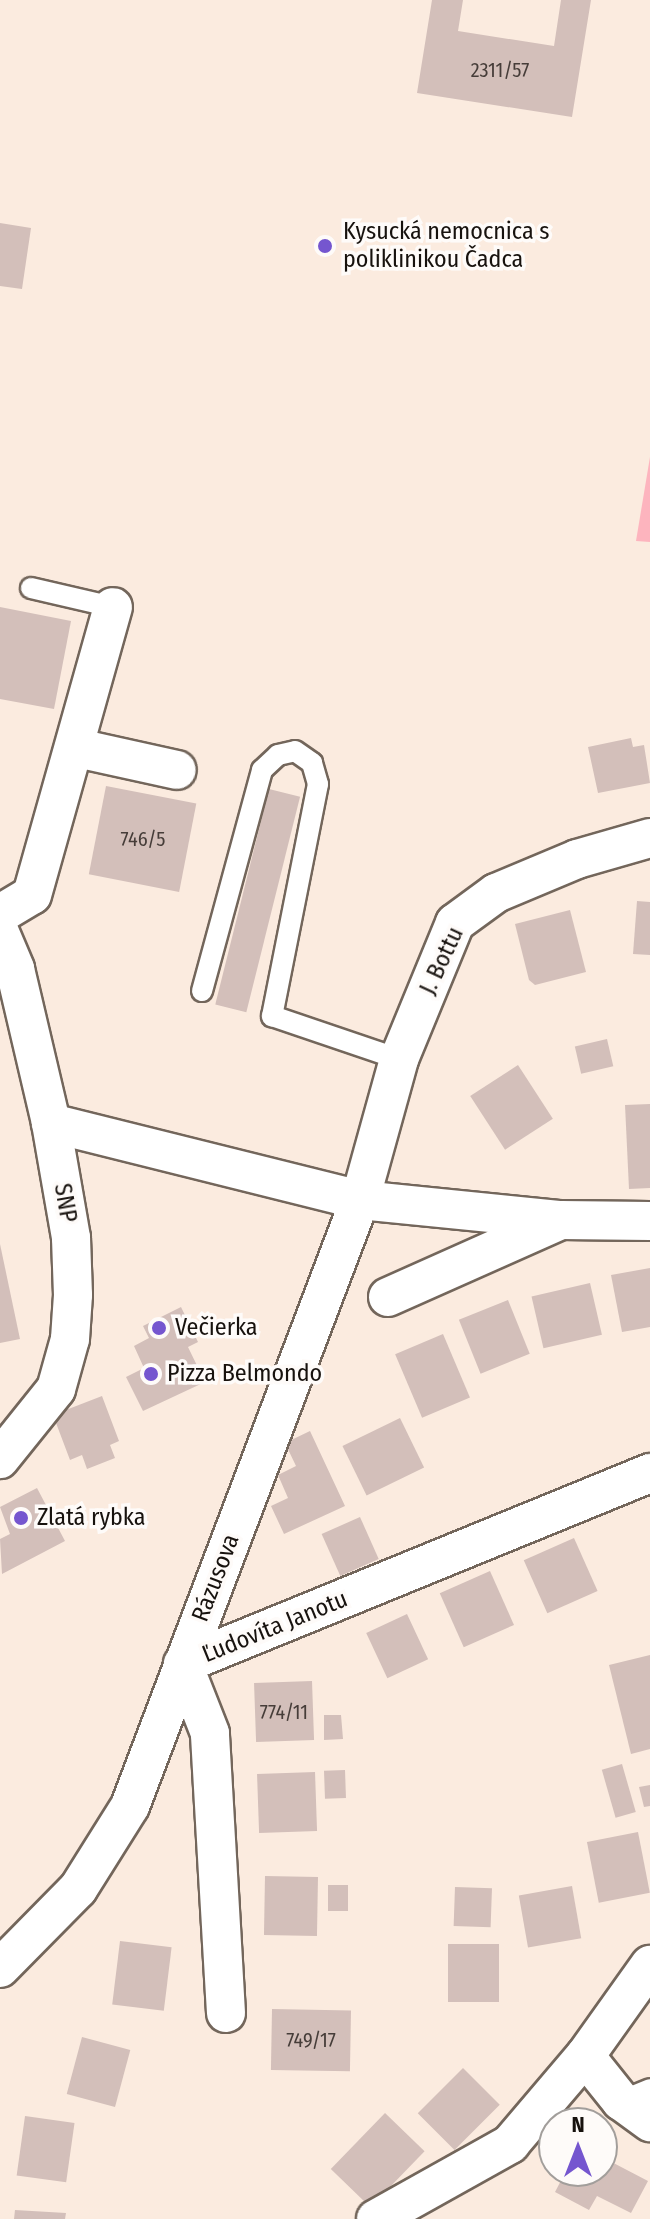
<!DOCTYPE html>
<html>
<head>
<meta charset="utf-8">
<style>
	body { margin:0 }
	#map { position:relative; width:650px; height:2219px; overflow:hidden; background:#fbebdf; font-family:"Fira Sans Condensed",sans-serif }
	div>[style] { position:absolute }
	.green>* { inset:0; background:#fdb4be }
	.building>* { inset:0; background:#d3bfba; transform-origin:0 0 }
	.roads { filter:drop-shadow(2px 0 #73665b) drop-shadow(-2px 0 #73665b) drop-shadow(0 2px #73665b) drop-shadow(0 -2px #73665b) }
	.service>* { height:20px; margin:-10px; padding:0 10px; transform-origin:10px; border-radius:10px; background:#fff }
	.minor>* { height:38px; margin:-19px; padding:0 19px; transform-origin:19px; border-radius:19px; background:#fff }
	.dots>* { width:22px; height:22px; translate:-50% -50%; box-sizing:border-box; border:4px solid #fefbf9; border-radius:50% }
	span { translate:-50% -50%; white-space:nowrap; text-align:center; line-height:1.15; -webkit-text-stroke:7px #fefbf9; paint-order:stroke }
	.number-label { font-size:20px; color:#463d39 }
	.number-label span { -webkit-text-stroke-width:0 }
	.poi-label { font-size:24px; color:#17120e }
	.left { translate:0 -50%; text-align:left }
	.street-label { font-size:24px; color:#17120e }
	.north { position:absolute; left:538px; top:2107px; width:80px; height:80px; box-sizing:border-box; background:#fefbf9; border:2px solid #a29e9b; border-radius:50%; rotate:0deg; font-size:22px; font-weight:700; line-height:32px; text-align:center; color:#17120e }
	.north::after { content:''; display:block; margin:auto; width:28px; height:36px; background:#7556cf; clip-path:polygon(50% 0,100% 100%,50% 72%,0 100%) }
</style>
</head>
<body>
<div id="map">
	<div class="green">
		<div style="clip-path:polygon(650px 457px,650px 542px,636px 541px)"></div>
	</div>
	<div class="building">
		<div style="clip-path:polygon(432px 0,463px 0,458px 31px,554px 46px,561px 0,591px 0,572px 117px,417px 93px)"></div>
		<div style="clip-path:polygon(0 223px,31px 228px,22px 289px,0 286px)"></div>
		<div style="clip-path:polygon(0 607px,71px 621px,54px 709px,0 699px)"></div>
		<div style="clip-path:polygon(631px 738px,633px 747px,644px 745px,650px 783px,598px 793px,588px 747px)"></div>
		<div style="left:106px;top:786px;width:92px;height:90px;rotate:11deg"></div>
		<div style="left:269px;top:789px;width:32px;height:222px;rotate:14deg"></div>
		<div style="clip-path:polygon(637px 901px,650px 902px,650px 955px,633px 954px)"></div>
		<div style="clip-path:polygon(570px 910px,586px 972px,535px 985px,529px 980px,515px 924px)"></div>
		<div style="left:607px;top:1039px;width:28px;height:33px;rotate:77deg"></div>
		<div style="left:518px;top:1065px;width:64px;height:57px;rotate:57deg"></div>
		<div style="clip-path:polygon(650px 1104px,650px 1188px,629px 1189px,625px 1105px)"></div>
		<div style="clip-path:polygon(0 1244px,20px 1339px,0 1343px)"></div>
		<div style="clip-path:polygon(650px 1268px,650px 1327px,622px 1332px,611px 1275px)"></div>
		<div style="left:590px;top:1283px;width:53px;height:60px;rotate:77deg"></div>
		<div style="left:508px;top:1300px;width:58px;height:53px;rotate:68deg"></div>
		<div style="clip-path:polygon(181px 1307px,198px 1342px,188px 1347px,205px 1382px,143px 1411px,126px 1377px,144px 1368px,134px 1346px,149px 1338px,143px 1326px)"></div>
		<div style="left:443px;top:1334px;width:69px;height:52px;rotate:67deg"></div>
		<div style="clip-path:polygon(102px 1396px,119px 1441px,110px 1445px,115px 1458px,87px 1469px,82px 1455px,70px 1460px,53px 1415px)"></div>
		<div style="left:400px;top:1418px;width:55px;height:64px;rotate:64deg"></div>
		<div style="clip-path:polygon(310px 1431px,345px 1506px,284px 1534px,271px 1506px,288px 1498px,278px 1475px,296px 1466px,285px 1443px)"></div>
		<div style="clip-path:polygon(37px 1488px,65px 1541px,2px 1574px,0 1539px,10px 1534px,0 1507px)"></div>
		<div style="left:360px;top:1517px;width:46px;height:42px;rotate:66deg"></div>
		<div style="left:574px;top:1538px;width:58px;height:55px;rotate:66deg"></div>
		<div style="left:490px;top:1571px;width:59px;height:55px;rotate:66deg"></div>
		<div style="left:407px;top:1614px;width:50px;height:45px;rotate:65deg"></div>
		<div style="clip-path:polygon(650px 1655px,650px 1749px,631px 1754px,609px 1665px)"></div>
		<div style="left:312px;top:1681px;width:59px;height:58px;rotate:88deg"></div>
		<div style="clip-path:polygon(324px 1715px,341px 1715px,343px 1739px,324px 1740px)"></div>
		<div style="left:622px;top:1764px;width:50px;height:21px;rotate:74deg"></div>
		<div style="left:345px;top:1770px;width:28px;height:21px;rotate:88deg"></div>
		<div style="left:315px;top:1772px;width:59px;height:58px;rotate:88deg"></div>
		<div style="clip-path:polygon(650px 1785px,650px 1806px,644px 1807px,639px 1787px)"></div>
		<div style="left:638px;top:1832px;width:62px;height:52px;rotate:79deg"></div>
		<div style="left:265px;top:1876px;width:53px;height:59px;rotate:1deg"></div>
		<div style="left:328px;top:1885px;width:20px;height:26px"></div>
		<div style="left:572px;top:1886px;width:53px;height:54px;rotate:80deg"></div>
		<div style="left:455px;top:1887px;width:37px;height:39px;rotate:2deg"></div>
		<div style="left:120px;top:1941px;width:52px;height:64px;rotate:7deg"></div>
		<div style="left:448px;top:1944px;width:51px;height:58px"></div>
		<div style="left:272px;top:2009px;width:79px;height:61px;rotate:1deg"></div>
		<div style="left:82px;top:2037px;width:50px;height:59px;rotate:15deg"></div>
		<div style="left:463px;top:2068px;width:52px;height:64px;rotate:45deg"></div>
		<div style="left:385px;top:2113px;width:55px;height:78px;rotate:44deg"></div>
		<div style="left:25px;top:2116px;width:50px;height:60px;rotate:8deg"></div>
		<div style="clip-path:polygon(602px 2157px,648px 2181px,631px 2213px,597px 2196px,589px 2210px,555px 2192px,566px 2171px,602px 2171px)"></div>
		<div style="clip-path:polygon(15px 2210px,66px 2213px,65px 2219px,14px 2219px)"></div>
	</div>
	<div class="roads">
		<div class="service">
			<div style="left:31px;top:588px;width:84px;rotate:13deg"></div>
			<div style="left:202px;top:991px;width:229px;rotate:-74.8deg"></div>
			<div style="left:262px;top:770px;width:22px;rotate:-43deg"></div>
			<div style="left:278px;top:755px;width:17px;rotate:-13deg"></div>
			<div style="left:295px;top:751px;width:21px;rotate:35deg"></div>
			<div style="left:312px;top:763px;width:22px;rotate:74deg"></div>
			<div style="left:318px;top:784px;width:237px;rotate:101.2deg"></div>
			<div style="left:272px;top:1016px;width:134px;rotate:18.7deg"></div>
			<div style="left:621px;top:2101px;width:31px;rotate:-22deg"></div>
		</div>
		<div class="minor">
			<div style="left:77px;top:748px;width:102px;rotate:12.4deg"></div>
			<div style="left:0;top:914px;width:37px;rotate:-31deg"></div>
			<div style="left:32px;top:895px;width:299px;rotate:-74.3deg"></div>
			<div style="left:0;top:933px;width:39px;rotate:67deg"></div>
			<div style="left:15px;top:969px;width:158px;rotate:76.8deg"></div>
			<div style="left:51px;top:1123px;width:117px;rotate:80.1deg"></div>
			<div style="left:71px;top:1238px;width:57px;rotate:88deg"></div>
			<div style="left:73px;top:1295px;width:44px;rotate:93.9deg"></div>
			<div style="left:70px;top:1339px;width:52px;rotate:105.6deg"></div>
			<div style="left:56px;top:1389px;width:90px;rotate:128.7deg"></div>
			<div style="left:51px;top:1123px;width:318px;rotate:14deg"></div>
			<div style="left:360px;top:1200px;width:202px;rotate:5.7deg"></div>
			<div style="left:561px;top:1220px;width:89px;rotate:0.6deg"></div>
			<div style="left:388px;top:1297px;width:187px;rotate:-24deg"></div>
			<div style="left:0;top:1968px;width:111px;rotate:-45.4deg"></div>
			<div style="left:78px;top:1889px;width:98px;rotate:-57.9deg"></div>
			<div style="left:130px;top:1806px;width:648px;rotate:-69.22deg"></div>
			<div style="left:360px;top:1200px;width:146px;rotate:-74.5deg"></div>
			<div style="left:399px;top:1059px;width:147px;rotate:-67.6deg"></div>
			<div style="left:455px;top:923px;width:51px;rotate:-36.2deg"></div>
			<div style="left:496px;top:893px;width:88px;rotate:-22.8deg"></div>
			<div style="left:577px;top:859px;width:76px;rotate:-16deg"></div>
			<div style="left:226px;top:2013px;width:280px;rotate:-93.3deg"></div>
			<div style="left:210px;top:1733px;width:74px;rotate:-111.4deg"></div>
			<div style="left:183px;top:1664px;width:505px;rotate:-22.24deg"></div>
			<div style="left:585px;top:2056px;width:58px;rotate:51.3deg"></div>
			<div style="left:621px;top:2101px;width:36px;rotate:36deg"></div>
			<div style="left:376px;top:2219px;width:154px;rotate:-29.2deg"></div>
			<div style="left:510px;top:2144px;width:116px;rotate:-49.6deg"></div>
			<div style="left:585px;top:2056px;width:112px;rotate:-54.5deg"></div>
		</div>
	</div>
	<div class="dots">
		<div style="left:325px;top:246px;background:#7556cf"></div>
		<div style="left:159px;top:1328px;background:#7556cf"></div>
		<div style="left:151px;top:1374px;background:#7556cf"></div>
		<div style="left:21px;top:1518px;background:#7556cf"></div>
	</div>
	<div class="number-label">
		<span style="left:500px;top:70px">2311/57</span>
		<span style="left:143px;top:839px">746/5</span>
		<span style="left:284px;top:1712px">774/11</span>
		<span style="left:311px;top:2040px">749/17</span>
	</div>
	<div class="poi-label">
		<span class="left" style="left:343px;top:246px">Kysucká nemocnica s<br>poliklinikou Čadca</span>
		<span class="left" style="left:175px;top:1328px">Večierka</span>
		<span class="left" style="left:167px;top:1374px">Pizza Belmondo</span>
		<span class="left" style="left:37px;top:1518px">Zlatá rybka</span>
	</div>
	<div class="street-label">
		<span style="left:442px;top:961px;rotate:-65deg">J. Bottu</span>
		<span style="left:65px;top:1203px;rotate:80deg">SNP</span>
		<span style="left:216px;top:1578px;rotate:-69deg">Rázusova</span>
		<span style="left:275px;top:1627px;rotate:-22deg">Ľudovíta Janotu</span>
	</div>
	<div class="north">N</div>
</div>
</body>
</html>
